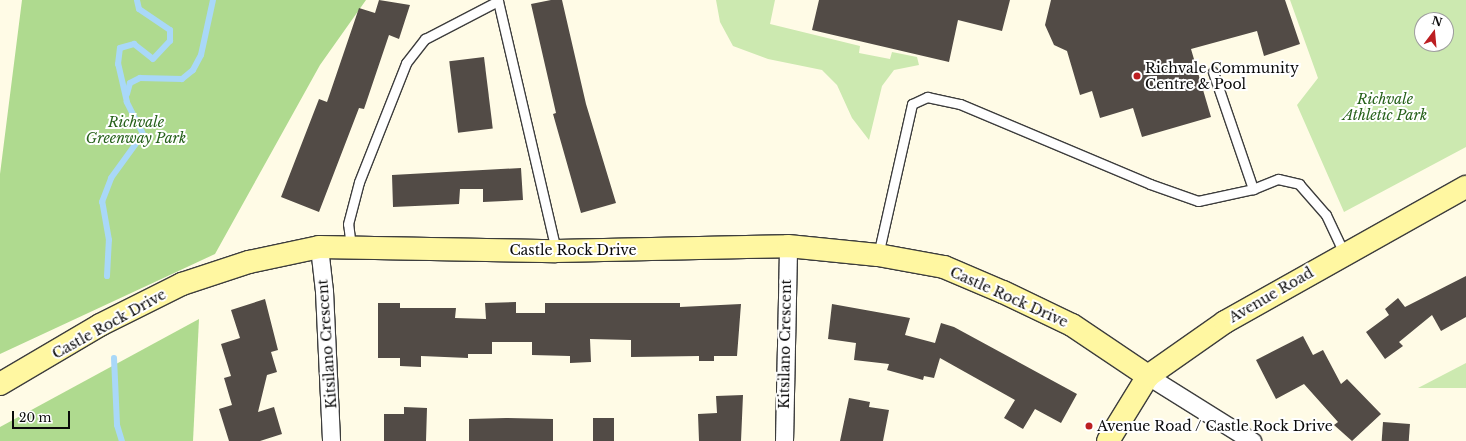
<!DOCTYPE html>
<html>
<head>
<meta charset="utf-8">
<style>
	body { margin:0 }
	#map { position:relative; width:1466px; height:441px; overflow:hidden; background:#fffbe6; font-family:"Libre Baskerville",serif }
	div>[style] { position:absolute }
	.green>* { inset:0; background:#cce9b0 }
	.forest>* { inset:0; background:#afda8f }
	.stream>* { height:6px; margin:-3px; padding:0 3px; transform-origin:3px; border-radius:3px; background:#a9d8f8 }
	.building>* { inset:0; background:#524b46; transform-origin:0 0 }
	.roads { filter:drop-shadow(1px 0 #3d3d3d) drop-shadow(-1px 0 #3d3d3d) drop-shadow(0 1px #3d3d3d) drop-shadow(0 -1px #3d3d3d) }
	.lane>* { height:9px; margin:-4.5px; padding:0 4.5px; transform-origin:4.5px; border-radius:4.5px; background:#fff }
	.street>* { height:17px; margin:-8.5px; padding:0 8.5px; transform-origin:8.5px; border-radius:8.5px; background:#fff }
	.secondary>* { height:22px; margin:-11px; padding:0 11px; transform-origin:11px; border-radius:11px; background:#fff7a1 }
	.dots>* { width:11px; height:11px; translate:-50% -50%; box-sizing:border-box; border:2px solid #fff; border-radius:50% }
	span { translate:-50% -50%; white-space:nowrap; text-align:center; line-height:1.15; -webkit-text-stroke:4px #fff; paint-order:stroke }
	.poi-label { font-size:14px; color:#0a0a0a }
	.left { translate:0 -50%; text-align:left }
	.park-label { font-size:14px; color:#26611a; font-style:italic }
	.street-label { font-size:14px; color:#0a0a0a }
	.north { position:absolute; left:1414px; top:12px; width:40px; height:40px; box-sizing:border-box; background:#fff; border:1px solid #9d9d9d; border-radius:50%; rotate:16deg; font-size:11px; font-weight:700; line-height:16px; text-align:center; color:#0a0a0a }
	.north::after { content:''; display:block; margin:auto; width:14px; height:18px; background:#bc1f22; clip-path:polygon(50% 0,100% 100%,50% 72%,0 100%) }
	.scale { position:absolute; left:12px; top:411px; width:58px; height:18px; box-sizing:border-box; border:2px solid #0a0a0a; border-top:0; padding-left:5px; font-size:12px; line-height:14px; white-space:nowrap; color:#0a0a0a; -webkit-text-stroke:3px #fff; paint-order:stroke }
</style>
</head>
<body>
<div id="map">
	<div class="green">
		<div style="clip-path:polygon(716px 0,775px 0,770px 24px,860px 46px,859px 53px,890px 59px,892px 52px,917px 57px,919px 65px,894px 70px,882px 86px,869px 140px,852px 118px,837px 85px,822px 70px,768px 59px,733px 46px,720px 22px)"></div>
		<div style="clip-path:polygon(evenodd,1290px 0,1466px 0,1466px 147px,1344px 212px,1297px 105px,1318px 78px,1290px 0,1422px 20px,1446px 20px,1446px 44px,1422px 44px,1422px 20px)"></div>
		<div style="clip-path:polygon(1466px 363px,1466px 388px,1418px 388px)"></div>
	</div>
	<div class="forest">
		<div style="clip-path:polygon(22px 0,366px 0,320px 65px,215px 254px,0 354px,0 174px)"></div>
		<div style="clip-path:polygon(199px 319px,193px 441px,0 441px,0 427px)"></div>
	</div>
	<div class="stream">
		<div style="left:127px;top:94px;width:11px;rotate:-75deg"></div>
		<div style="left:130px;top:83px;width:11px;rotate:-27deg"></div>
		<div style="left:140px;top:78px;width:42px;rotate:1.4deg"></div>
		<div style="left:182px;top:79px;width:14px;rotate:-39deg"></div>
		<div style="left:193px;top:70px;width:17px;rotate:-62deg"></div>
		<div style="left:201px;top:55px;width:56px;rotate:-77.7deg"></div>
		<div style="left:107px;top:276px;width:36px;rotate:-87deg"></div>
		<div style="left:109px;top:240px;width:39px;rotate:-100deg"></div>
		<div style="left:102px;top:202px;width:26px;rotate:-69deg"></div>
		<div style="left:111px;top:178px;width:54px;rotate:-54deg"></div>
		<div style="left:143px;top:134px;width:36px;rotate:-117deg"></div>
		<div style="left:127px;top:102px;width:39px;rotate:-103deg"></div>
		<div style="left:118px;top:64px;width:16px;rotate:-83deg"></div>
		<div style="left:120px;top:48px;width:15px;rotate:-16deg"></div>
		<div style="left:134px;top:44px;width:24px;rotate:38deg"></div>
		<div style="left:153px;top:59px;width:25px;rotate:-47deg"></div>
		<div style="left:170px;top:41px;width:11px;rotate:-90deg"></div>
		<div style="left:170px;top:30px;width:37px;rotate:-146deg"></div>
		<div style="left:139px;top:9px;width:9px;rotate:-103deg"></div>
		<div style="left:114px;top:358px;width:67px;rotate:87.4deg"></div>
		<div style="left:117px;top:425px;width:17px;rotate:73deg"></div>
	</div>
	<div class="building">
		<div style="clip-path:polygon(379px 0,410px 5px,399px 39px,389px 35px,364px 109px,359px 108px,319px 212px,281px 197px,319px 99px,327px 102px,359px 8px,375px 13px)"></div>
		<div style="clip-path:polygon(551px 0,562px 0,586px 104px,616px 203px,581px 213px,553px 114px,556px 113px,531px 4px)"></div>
		<div style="clip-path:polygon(819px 0,1010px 0,1002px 31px,958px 20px,949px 62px,812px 30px)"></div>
		<div style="clip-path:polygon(1051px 0,1285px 0,1300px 44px,1264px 56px,1257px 31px,1191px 49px,1211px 117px,1142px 137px,1133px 108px,1100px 118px,1092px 91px,1080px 95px,1067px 51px,1054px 45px,1045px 25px)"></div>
		<div style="left:484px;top:57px;width:72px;height:35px;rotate:83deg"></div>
		<div style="clip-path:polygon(521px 168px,523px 200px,483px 202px,483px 189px,460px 189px,459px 204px,393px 207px,392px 175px)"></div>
		<div style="clip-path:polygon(1466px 276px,1466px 317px,1441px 331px,1432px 315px,1399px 342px,1403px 346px,1385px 359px,1366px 332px,1389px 315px,1385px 309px,1398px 298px,1405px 307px)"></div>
		<div style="clip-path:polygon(265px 299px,278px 350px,271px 352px,277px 372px,267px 375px,258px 412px,274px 407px,282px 434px,260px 441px,229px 441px,219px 409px,232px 405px,224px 378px,231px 376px,221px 344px,240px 338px,231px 310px)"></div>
		<div style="clip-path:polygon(516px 302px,516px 313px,545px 313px,545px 303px,680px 303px,680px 307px,741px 304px,737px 356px,714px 356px,714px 361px,699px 361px,699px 356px,631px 357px,631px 340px,590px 339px,591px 362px,570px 363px,570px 356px,532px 355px,532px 342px,492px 342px,492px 354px,468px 354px,468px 358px,421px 356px,421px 367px,400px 366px,400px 358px,378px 358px,378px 303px,400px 303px,400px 308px,456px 308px,455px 318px,486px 319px,485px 303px)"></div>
		<div style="clip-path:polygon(832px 304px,910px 318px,905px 335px,935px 343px,941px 323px,954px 327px,1077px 394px,1061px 423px,1035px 409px,1023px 429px,1004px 418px,1015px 400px,940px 358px,934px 378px,924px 376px,923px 380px,887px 370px,889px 364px,854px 360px,856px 343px,828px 339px)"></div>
		<div style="clip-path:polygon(1303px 336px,1313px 355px,1323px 350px,1341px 384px,1347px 379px,1381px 414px,1352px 441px,1334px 425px,1338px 422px,1304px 384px,1276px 399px,1256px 360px)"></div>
		<div style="clip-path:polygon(743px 395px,741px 441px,699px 441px,698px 414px,717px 413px,716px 396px)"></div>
		<div style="clip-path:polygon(849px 398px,870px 402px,869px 407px,889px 410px,883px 441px,840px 441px)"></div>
		<div style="clip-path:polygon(404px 407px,427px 408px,426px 441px,384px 441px,384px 414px,404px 414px)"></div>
		<div style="clip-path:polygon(506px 418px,553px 419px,553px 441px,469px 441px,469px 419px)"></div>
		<div style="left:614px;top:418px;width:23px;height:21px;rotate:90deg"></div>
		<div style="left:1383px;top:422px;width:27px;height:19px;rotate:4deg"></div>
	</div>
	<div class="roads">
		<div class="lane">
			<div style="left:1213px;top:72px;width:124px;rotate:71.1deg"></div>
			<div style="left:351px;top:247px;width:23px;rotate:-97deg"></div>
			<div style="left:348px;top:224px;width:43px;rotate:-75.3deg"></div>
			<div style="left:359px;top:182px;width:128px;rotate:-68.4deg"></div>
			<div style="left:406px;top:63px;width:31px;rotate:-52deg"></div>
			<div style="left:425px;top:39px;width:82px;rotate:-27.5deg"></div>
			<div style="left:498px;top:1px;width:257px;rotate:76.9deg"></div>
			<div style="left:878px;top:255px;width:155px;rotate:-77.3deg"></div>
			<div style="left:912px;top:104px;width:17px;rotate:-25deg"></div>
			<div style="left:927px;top:97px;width:34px;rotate:12deg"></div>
			<div style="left:960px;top:104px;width:206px;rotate:22.8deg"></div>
			<div style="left:1150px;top:184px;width:51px;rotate:19.5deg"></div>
			<div style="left:1198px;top:201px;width:56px;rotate:-12.3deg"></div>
			<div style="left:1253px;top:189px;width:27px;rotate:-22deg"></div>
			<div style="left:1278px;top:179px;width:22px;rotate:13deg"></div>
			<div style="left:1299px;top:184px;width:41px;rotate:48.9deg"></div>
			<div style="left:1326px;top:215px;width:42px;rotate:64.7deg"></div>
		</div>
		<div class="street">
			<div style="left:319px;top:247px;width:44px;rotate:83.5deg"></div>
			<div style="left:324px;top:291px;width:150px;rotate:87.3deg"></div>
			<div style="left:1148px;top:376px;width:123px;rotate:32deg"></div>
			<div style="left:784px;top:441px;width:195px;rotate:-88.8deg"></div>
		</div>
		<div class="secondary">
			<div style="left:0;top:384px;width:116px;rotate:-30.5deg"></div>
			<div style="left:100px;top:325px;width:92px;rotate:-26.6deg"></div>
			<div style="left:182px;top:284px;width:71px;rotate:-18.2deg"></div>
			<div style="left:249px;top:262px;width:72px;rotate:-12.1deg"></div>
			<div style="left:319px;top:247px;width:237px;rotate:1deg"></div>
			<div style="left:556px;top:251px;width:232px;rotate:-1.2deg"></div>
			<div style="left:788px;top:246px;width:90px;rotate:5.7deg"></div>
			<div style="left:878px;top:255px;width:67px;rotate:10.3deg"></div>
			<div style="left:944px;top:267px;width:64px;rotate:23deg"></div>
			<div style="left:1003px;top:292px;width:76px;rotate:25.6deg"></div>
			<div style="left:1072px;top:325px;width:92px;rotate:33.9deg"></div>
			<div style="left:1108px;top:441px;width:76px;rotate:-58.4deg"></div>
			<div style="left:1148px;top:376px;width:94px;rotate:-35deg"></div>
			<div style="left:1225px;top:322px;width:276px;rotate:-29.3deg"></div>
		</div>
	</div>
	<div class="dots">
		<div style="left:1137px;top:76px;background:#bc1f22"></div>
		<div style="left:1089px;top:426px;background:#bc1f22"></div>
	</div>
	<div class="poi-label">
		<span class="left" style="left:1145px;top:76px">Richvale Community<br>Centre &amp; Pool</span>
		<span class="left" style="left:1097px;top:426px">Avenue Road / Castle Rock Drive</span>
	</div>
	<div class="park-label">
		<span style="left:1385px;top:107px">Richvale<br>Athletic Park</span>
		<span style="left:136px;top:130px">Richvale<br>Greenway Park</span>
	</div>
	<div class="street-label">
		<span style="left:573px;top:250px">Castle Rock Drive</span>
		<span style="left:1271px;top:295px;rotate:-30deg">Avenue Road</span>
		<span style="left:1009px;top:297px;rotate:24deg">Castle Rock Drive</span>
		<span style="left:109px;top:324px;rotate:-29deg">Castle Rock Drive</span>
		<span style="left:327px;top:344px;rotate:-94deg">Kitsilano Crescent</span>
		<span style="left:785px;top:344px;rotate:-89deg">Kitsilano Crescent</span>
	</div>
	<div class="north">N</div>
	<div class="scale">20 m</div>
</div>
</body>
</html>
